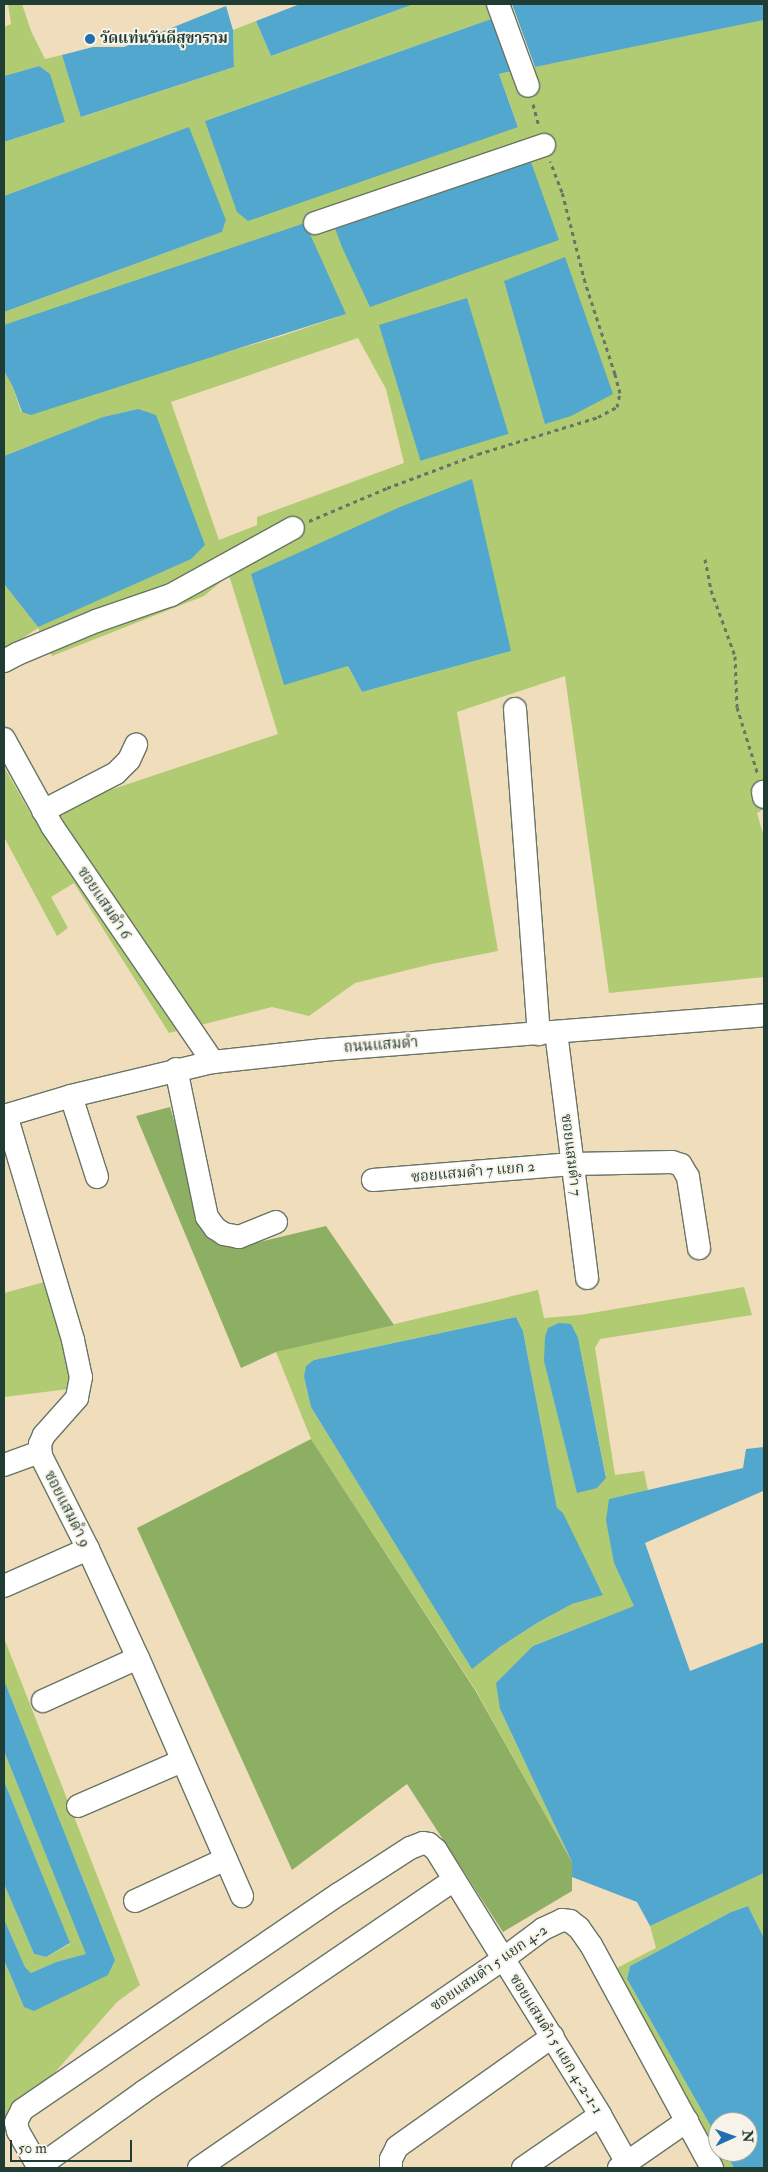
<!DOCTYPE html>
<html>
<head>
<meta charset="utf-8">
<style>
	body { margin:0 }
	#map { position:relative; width:768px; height:2172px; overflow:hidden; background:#f0ddbc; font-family:"IM FELL Double Pica","Noto Serif Thai",serif }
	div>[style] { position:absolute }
	.green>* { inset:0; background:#b0cb71 }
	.forest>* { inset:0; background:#8caf63 }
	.water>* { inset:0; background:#52a7ce; transform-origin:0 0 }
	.path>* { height:3px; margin-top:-1.5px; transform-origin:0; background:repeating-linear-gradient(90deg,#687564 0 4px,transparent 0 8px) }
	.roads { filter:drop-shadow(1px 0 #687564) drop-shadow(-1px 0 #687564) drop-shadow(0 1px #687564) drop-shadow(0 -1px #687564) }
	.minor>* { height:22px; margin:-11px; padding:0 11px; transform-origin:11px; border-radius:11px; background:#fff }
	.dots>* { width:14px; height:14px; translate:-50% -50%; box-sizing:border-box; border:2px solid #f7f3e8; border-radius:50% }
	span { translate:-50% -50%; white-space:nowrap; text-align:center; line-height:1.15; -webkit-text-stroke:4px #f7f3e8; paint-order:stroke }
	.poi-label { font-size:15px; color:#1f3d34; font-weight:700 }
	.left { translate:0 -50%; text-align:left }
	.street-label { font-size:15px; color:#1f3d34 }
	.frame { position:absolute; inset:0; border:5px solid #1f3d34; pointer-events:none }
	.north { position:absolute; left:708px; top:2112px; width:50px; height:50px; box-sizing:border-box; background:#f7f3e8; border:1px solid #a1aaa0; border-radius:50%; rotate:88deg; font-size:14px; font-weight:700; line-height:20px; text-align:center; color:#1f3d34 }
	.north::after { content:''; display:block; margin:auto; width:18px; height:22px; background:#1f6fb2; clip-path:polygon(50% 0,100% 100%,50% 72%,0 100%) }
	.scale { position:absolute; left:10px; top:2140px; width:122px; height:22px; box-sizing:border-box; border:2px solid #1f3d34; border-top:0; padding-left:6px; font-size:15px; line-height:18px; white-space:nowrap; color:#1f3d34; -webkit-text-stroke:4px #f7f3e8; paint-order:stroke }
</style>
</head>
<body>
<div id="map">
	<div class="green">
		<div style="clip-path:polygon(evenodd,8px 4px,22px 4px,31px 31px,45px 59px,62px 55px,82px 117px,234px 67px,233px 30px,256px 21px,271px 56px,414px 4px,486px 4px,491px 19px,205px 121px,518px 126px,499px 74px,764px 20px,764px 809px,757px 813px,764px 837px,764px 977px,609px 993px,565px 676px,457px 712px,498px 951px,432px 964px,355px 983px,309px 1016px,272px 1007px,169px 1033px,74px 883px,51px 897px,68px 928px,57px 936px,4px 837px,4px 767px,32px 816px,278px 734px,229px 575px,204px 596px,52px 656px,38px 628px,4px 651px,4px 584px,38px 627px,138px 409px,104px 417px,4px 456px,4px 371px,13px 387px,21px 412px,282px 336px,346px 314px,29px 318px,4px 325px,4px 312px,222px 232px,226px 220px,188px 128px,4px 196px,4px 142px,65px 122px,39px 66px,4px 76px,4px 27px,11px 24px,8px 4px,358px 338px,386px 389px,404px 463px,257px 517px,257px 525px,219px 540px,171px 402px,358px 338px,8px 4px,511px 651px,362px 692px,348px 666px,511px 651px)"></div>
		<div style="clip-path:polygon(48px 1281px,71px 1364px,69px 1389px,4px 1397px,4px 1293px)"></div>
		<div style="clip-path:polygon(evenodd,744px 1287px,752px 1315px,600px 1339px,595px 1348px,615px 1475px,644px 1471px,648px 1491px,609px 1499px,614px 1563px,635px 1606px,533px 1646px,500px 1709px,572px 1862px,475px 1689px,311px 1439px,276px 1352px,538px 1290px,544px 1318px,580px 1315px,744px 1287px,516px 1317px,523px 1331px,557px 1508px,603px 1594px,572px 1604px,537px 1623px,500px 1647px,472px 1668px,311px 1407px,304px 1377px,314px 1360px,516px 1317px,744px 1287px,578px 1338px,606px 1477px,597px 1488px,578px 1338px)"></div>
		<div style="clip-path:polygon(4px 1638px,140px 1985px,117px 2002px,4px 2130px,4px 1960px,24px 2007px,115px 1960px,4px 1680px)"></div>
		<div style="clip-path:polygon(4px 1751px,87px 1954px,56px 1962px,31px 1973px,25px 1967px,4px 1919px,4px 1884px,34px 1954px,46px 1957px,70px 1944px,4px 1781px)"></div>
		<div style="clip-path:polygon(764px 1873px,764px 1938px,748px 1906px,731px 1912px,630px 1966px,627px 1979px,718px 2139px,718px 2152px,725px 2152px,734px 2168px,724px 2168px,615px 1969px,656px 1948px,650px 1926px)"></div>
	</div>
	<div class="forest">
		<div style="clip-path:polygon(170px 1107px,201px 1210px,243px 1246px,326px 1226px,394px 1325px,276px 1352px,241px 1368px,136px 1116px)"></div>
		<div style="clip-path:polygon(311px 1439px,475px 1690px,572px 1862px,572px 1891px,503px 1932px,407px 1784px,292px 1870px,137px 1528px)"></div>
	</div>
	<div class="water">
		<div style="clip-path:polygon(300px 4px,414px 4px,271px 56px,256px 21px)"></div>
		<div style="clip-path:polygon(512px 4px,764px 4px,764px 20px,535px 67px)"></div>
		<div style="clip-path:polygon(226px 6px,233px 30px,234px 67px,81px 117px,62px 55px,93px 47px,124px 47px)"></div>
		<div style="clip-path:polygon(491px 19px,512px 71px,499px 74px,518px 127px,248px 221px,237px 212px,205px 121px)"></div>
		<div style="clip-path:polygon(39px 66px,50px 74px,65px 122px,4px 142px,4px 76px)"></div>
		<div style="clip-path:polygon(189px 127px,226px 220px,222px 232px,4px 312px,4px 196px)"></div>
		<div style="clip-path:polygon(523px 140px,559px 240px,370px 307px,342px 247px,328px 210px)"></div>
		<div style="clip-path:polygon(305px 223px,346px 314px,31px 415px,22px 412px,13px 387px,4px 371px,4px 325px)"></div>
		<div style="clip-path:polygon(565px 257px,613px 394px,571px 416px,545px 424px,504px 281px)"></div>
		<div style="left:467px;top:298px;width:142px;height:92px;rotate:73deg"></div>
		<div style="clip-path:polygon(138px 409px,156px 415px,205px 545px,191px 559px,38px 627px,4px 584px,4px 456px,103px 417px)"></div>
		<div style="clip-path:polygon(472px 479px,511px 651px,362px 692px,348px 666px,284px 685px,251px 574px,400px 507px)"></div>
		<div style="clip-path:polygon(516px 1317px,523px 1331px,557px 1508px,563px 1513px,603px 1595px,572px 1604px,537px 1623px,500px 1647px,472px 1669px,311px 1407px,304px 1377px,306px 1366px,314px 1360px)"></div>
		<div style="clip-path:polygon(559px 1323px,571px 1324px,578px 1338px,606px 1478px,597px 1488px,577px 1493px,544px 1361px,545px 1337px,548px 1328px)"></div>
		<div style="clip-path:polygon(764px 1447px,763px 1491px,645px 1543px,690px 1671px,764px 1642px,764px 1873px,650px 1926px,637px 1902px,572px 1877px,572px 1862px,500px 1709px,496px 1683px,533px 1646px,634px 1606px,614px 1563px,606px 1520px,609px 1499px,743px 1468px,746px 1449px)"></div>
		<div style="clip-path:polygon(4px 1680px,115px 1960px,108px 1975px,34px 2011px,24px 2007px,4px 1960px,4px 1919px,25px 1967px,31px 1973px,56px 1962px,86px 1954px,4px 1751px)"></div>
		<div style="clip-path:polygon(4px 1781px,70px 1943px,46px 1957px,34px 1954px,4px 1884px)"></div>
		<div style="clip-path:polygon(748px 1906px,764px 1938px,764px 2168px,734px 2168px,725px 2152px,748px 2152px,748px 2122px,718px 2122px,718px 2139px,627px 1979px,630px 1966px,731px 1912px)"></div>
	</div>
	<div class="path">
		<div style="left:533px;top:104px;width:24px;rotate:75deg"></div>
		<div style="left:309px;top:521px;width:85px;rotate:-22.9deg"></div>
		<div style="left:387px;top:488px;width:97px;rotate:-20.5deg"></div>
		<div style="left:478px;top:454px;width:126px;rotate:-17.1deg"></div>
		<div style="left:598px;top:417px;width:21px;rotate:-28deg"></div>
		<div style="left:617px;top:407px;width:14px;rotate:-78deg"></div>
		<div style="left:620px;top:393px;width:20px;rotate:-105deg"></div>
		<div style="left:615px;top:374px;width:97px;rotate:-108.1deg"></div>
		<div style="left:585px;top:282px;width:93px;rotate:-104.3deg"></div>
		<div style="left:562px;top:192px;width:33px;rotate:-111deg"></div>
		<div style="left:705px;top:559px;width:32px;rotate:79deg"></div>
		<div style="left:711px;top:590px;width:70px;rotate:70deg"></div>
		<div style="left:735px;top:656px;width:51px;rotate:87.8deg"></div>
		<div style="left:737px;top:707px;width:71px;rotate:72.8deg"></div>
	</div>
	<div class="roads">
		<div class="minor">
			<div style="left:498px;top:4px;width:87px;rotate:69.9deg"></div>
			<div style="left:315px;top:223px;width:242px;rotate:-18.8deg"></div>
			<div style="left:4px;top:661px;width:15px;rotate:-28deg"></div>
			<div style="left:17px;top:654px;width:86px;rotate:-22.7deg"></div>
			<div style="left:96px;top:621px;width:79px;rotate:-19.1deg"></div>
			<div style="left:171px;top:595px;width:139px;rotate:-28.8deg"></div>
			<div style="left:515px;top:709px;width:326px;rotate:85.8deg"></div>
			<div style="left:4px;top:739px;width:99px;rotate:61.1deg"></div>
			<div style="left:52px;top:826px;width:286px;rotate:55.7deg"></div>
			<div style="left:763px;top:792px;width:5px;rotate:79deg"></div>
			<div style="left:43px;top:811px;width:82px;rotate:-27.5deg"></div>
			<div style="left:116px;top:773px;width:18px;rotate:-45deg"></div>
			<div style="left:129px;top:760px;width:17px;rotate:-65deg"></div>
			<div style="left:556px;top:1032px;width:248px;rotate:82.8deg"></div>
			<div style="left:176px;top:1069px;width:151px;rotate:78.2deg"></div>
			<div style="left:207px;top:1217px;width:14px;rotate:54deg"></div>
			<div style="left:215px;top:1228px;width:11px;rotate:34deg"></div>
			<div style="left:224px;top:1234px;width:15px;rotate:11deg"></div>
			<div style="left:239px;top:1237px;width:40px;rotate:-22deg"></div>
			<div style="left:71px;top:1096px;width:85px;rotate:72.2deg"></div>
			<div style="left:6px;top:1115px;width:235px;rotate:73.4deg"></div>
			<div style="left:73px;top:1340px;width:38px;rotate:78deg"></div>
			<div style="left:81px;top:1377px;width:21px;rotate:101deg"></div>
			<div style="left:77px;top:1398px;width:50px;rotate:131.7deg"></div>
			<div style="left:44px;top:1435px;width:10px;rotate:114deg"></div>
			<div style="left:40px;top:1444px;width:12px;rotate:85deg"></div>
			<div style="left:41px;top:1456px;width:104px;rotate:63.2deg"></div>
			<div style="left:88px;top:1549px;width:120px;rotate:65.4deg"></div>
			<div style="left:138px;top:1658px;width:260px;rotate:66.4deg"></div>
			<div style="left:4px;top:1116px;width:70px;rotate:-16.6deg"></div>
			<div style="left:71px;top:1096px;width:146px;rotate:-13.5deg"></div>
			<div style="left:213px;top:1062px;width:111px;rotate:-6.2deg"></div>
			<div style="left:323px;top:1050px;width:442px;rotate:-4.5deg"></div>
			<div style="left:373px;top:1180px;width:200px;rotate:-4.6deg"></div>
			<div style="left:572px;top:1164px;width:100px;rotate:-1.1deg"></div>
			<div style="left:672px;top:1162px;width:9px;rotate:18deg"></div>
			<div style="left:681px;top:1165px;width:14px;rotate:60deg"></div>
			<div style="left:688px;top:1177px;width:72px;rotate:81.2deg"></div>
			<div style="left:4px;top:1465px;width:38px;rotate:-20deg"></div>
			<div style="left:4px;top:1586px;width:92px;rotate:-23.8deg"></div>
			<div style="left:43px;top:1701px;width:104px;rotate:-24.4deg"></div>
			<div style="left:78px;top:1806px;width:113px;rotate:-23.4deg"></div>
			<div style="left:135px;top:1901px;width:100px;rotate:-24.8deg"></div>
			<div style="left:37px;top:2168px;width:130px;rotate:-35.6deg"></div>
			<div style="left:143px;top:2092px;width:376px;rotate:-34.3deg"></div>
			<div style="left:39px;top:2168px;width:43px;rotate:-119.6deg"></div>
			<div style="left:18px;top:2131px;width:9px;rotate:-103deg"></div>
			<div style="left:16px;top:2122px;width:13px;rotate:-63deg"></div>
			<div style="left:22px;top:2110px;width:384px;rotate:-34.3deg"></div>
			<div style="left:339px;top:1894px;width:85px;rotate:-32.9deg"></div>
			<div style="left:410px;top:1848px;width:14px;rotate:-21deg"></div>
			<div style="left:423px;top:1843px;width:6px;rotate:9deg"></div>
			<div style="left:429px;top:1844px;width:9px;rotate:41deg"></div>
			<div style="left:436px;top:1850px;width:312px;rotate:58.2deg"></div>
			<div style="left:600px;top:2115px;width:55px;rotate:60.6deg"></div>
			<div style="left:199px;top:2168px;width:369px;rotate:-34.5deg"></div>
			<div style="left:503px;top:1959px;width:50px;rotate:-36.9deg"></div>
			<div style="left:543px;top:1929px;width:21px;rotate:-25deg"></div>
			<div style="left:562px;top:1920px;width:8px;rotate:7deg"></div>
			<div style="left:570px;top:1921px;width:11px;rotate:38deg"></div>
			<div style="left:579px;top:1928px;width:21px;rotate:55deg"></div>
			<div style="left:591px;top:1945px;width:254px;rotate:61.5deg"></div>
			<div style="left:391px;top:2168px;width:9px;rotate:-90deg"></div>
			<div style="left:391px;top:2159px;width:13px;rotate:-63deg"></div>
			<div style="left:397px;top:2147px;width:191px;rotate:-35.4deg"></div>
			<div style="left:523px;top:2168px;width:93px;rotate:-34.5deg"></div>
			<div style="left:619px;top:2168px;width:83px;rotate:-34.7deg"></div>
		</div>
	</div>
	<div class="dots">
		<div style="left:90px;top:39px;background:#1f6fb2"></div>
	</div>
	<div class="poi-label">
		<span class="left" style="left:100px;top:39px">วัดแท่นวันดีสุขาราม</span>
	</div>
	<div class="street-label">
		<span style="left:104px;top:903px;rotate:56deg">ซอยแสมดำ 6</span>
		<span style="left:381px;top:1045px;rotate:-4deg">ถนนแสมดำ</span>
		<span style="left:571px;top:1155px;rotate:83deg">ซอยแสมดำ 7</span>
		<span style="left:473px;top:1172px;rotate:-5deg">ซอยแสมดำ 7 แยก 2</span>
		<span style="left:67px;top:1509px;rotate:63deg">ซอยแสมดำ 9</span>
		<span style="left:489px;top:1968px;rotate:-35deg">ซอยแสมดำ 5 แยก 4-2</span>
		<span style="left:556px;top:2044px;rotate:58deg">ซอยแสมดำ 5 แยก 4-2-1-1</span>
	</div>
	<div class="frame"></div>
	<div class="north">N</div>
	<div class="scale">50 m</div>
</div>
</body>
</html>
